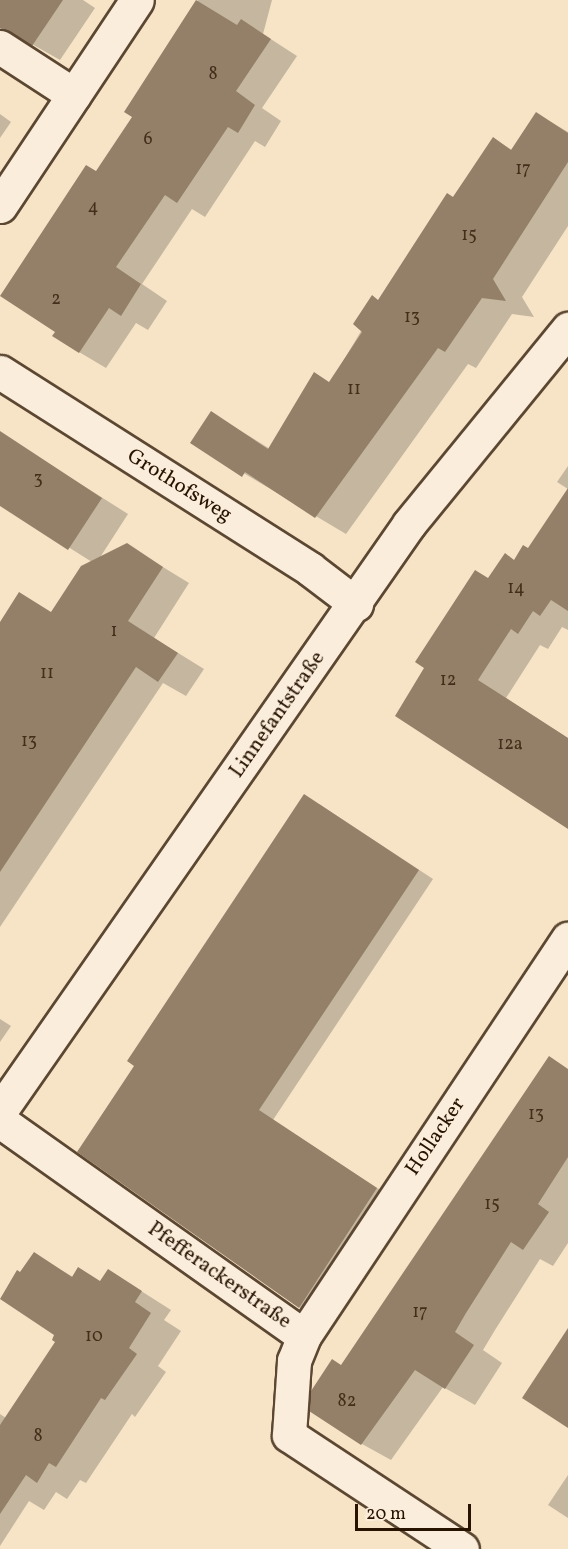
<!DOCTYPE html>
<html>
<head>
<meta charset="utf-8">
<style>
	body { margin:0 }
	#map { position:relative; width:568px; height:1549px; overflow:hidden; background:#f7e4c7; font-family:Vollkorn,serif }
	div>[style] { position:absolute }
	.shadow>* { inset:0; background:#0003 }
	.building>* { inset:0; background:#948068 }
	.roads { filter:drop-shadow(2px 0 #5c4732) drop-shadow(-2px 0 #5c4732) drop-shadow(0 2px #5c4732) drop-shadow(0 -2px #5c4732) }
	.minor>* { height:33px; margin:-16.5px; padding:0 16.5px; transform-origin:16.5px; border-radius:16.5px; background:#faeddb }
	span { translate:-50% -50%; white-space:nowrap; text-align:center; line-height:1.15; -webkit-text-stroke:4.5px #faeddb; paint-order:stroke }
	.number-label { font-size:18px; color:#432e1b }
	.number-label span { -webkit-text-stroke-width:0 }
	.street-label { font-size:21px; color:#281301 }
	.scale { position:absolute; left:355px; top:1504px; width:116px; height:27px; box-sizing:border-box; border:3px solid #281301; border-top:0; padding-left:8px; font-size:18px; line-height:21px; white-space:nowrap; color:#281301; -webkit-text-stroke:4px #faeddb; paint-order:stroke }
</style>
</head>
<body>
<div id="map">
	<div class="shadow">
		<div style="clip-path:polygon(0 0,83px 0,95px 8px,60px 60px,30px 43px,0 59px)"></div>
		<div style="clip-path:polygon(198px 0,272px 0,263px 34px,297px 56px,262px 108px,281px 121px,265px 147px,255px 141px,205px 217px,192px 209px,142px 284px,167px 301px,148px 330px,136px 323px,106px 368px,79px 352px,96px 173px,134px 117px,126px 111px)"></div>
		<div style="clip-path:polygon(0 114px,11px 122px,0 138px)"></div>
		<div style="clip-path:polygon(537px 114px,568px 132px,568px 226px,522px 297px,534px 317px,512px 314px,476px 368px,468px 364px,346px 534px,193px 443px,212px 413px,270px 449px,330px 383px,379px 301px,494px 139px,512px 150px)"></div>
		<div style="clip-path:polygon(19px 445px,128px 514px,99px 559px,127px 545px,189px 583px,154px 638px,204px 669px,186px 696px,163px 683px,0 927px,0 624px,52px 613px,92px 562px,0 504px,0 446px)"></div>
		<div style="clip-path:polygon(568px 466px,568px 489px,557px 482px)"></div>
		<div style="clip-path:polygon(568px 491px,568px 630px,562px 627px,548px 649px,540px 645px,506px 698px,568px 738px,568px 824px,397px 716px,489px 580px,529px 550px)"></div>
		<div style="clip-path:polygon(319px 804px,433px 879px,273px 1120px,391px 1197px,314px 1315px,299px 1307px,136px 1065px)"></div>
		<div style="clip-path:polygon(0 1019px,11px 1026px,0 1042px)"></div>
		<div style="clip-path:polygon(568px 1069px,568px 1243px,553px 1266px,540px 1259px,495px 1330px,483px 1350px,502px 1363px,475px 1405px,443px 1387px,391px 1460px,362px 1444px,342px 1366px)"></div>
		<div style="clip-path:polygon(34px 1254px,73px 1277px,138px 1289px,171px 1310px,164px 1320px,181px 1331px,158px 1366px,166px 1372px,135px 1417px,132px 1414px,86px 1483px,80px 1480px,67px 1499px,56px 1492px,44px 1510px,29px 1501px,0 1546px,0 1414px,6px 1418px,57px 1342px,56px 1335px,1px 1298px)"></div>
		<div style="clip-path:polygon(568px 1475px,568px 1518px,548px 1505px)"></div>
	</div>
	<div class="building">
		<div style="clip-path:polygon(0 0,63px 0,32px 46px,0 28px)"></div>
		<div style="clip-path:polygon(196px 0,237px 25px,241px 19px,271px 39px,236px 91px,255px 105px,238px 133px,228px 127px,177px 203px,165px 195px,116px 267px,141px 284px,121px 316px,109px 308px,79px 353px,52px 336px,55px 332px,0 296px,86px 165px,96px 171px,132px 117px,124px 112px)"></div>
		<div style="clip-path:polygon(536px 112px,568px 133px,568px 162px,493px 279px,506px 301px,482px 298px,445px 352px,438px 348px,315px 518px,245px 472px,242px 477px,190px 443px,211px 411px,268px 449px,314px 372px,329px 382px,362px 332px,353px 324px,372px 295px,378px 300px,447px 193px,453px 197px,493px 137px,511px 150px)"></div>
		<div style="clip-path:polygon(0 431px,102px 498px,68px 550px,0 506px)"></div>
		<div style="clip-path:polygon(568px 488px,568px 611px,551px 600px,540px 616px,533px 611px,518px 634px,511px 629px,478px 680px,568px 738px,568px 829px,395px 716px,424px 668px,415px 662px,475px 570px,488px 578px,505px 553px,514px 560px,523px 545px,528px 548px)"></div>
		<div style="clip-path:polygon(127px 543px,163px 567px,128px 621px,178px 653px,158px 682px,136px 667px,0 872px,0 622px,19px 592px,51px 612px,81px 566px)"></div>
		<div style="clip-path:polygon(304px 794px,419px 870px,259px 1110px,377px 1188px,299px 1308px,77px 1152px,134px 1066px,127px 1061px)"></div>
		<div style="clip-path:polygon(549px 1056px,568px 1069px,568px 1157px,538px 1204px,549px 1212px,523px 1250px,511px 1242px,466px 1313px,455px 1332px,474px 1345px,445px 1389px,415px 1370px,361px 1445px,309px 1411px,311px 1391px,332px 1359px,341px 1365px)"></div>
		<div style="clip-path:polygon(34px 1252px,72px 1277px,78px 1267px,100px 1281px,108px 1269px,142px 1291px,135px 1302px,151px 1313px,129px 1348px,137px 1354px,105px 1400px,101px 1398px,56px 1467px,49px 1463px,37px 1483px,26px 1475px,0 1514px,0 1425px,55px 1342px,52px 1340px,54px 1335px,0 1299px,17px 1270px,20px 1272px)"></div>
		<div style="clip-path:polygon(568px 1328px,568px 1428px,522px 1398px)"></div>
	</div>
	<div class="roads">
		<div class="minor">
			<div style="left:0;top:47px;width:88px;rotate:33deg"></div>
			<div style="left:0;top:206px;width:247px;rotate:-56.4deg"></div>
			<div style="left:0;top:372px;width:367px;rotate:32.4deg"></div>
			<div style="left:310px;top:569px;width:58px;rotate:37.3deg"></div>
			<div style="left:0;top:1111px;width:715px;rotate:-55.13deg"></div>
			<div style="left:409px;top:524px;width:252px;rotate:-50.8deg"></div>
			<div style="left:0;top:1121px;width:372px;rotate:35.3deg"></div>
			<div style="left:304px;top:1336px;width:27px;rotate:112deg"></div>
			<div style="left:294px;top:1361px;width:74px;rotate:93.9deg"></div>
			<div style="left:289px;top:1435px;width:207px;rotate:33.4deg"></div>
			<div style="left:304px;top:1336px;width:477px;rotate:-56.4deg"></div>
		</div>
	</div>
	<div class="number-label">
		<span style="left:213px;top:75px">8</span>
		<span style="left:148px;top:140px">6</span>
		<span style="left:523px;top:170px">17</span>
		<span style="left:93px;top:208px">4</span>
		<span style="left:469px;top:236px">15</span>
		<span style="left:56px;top:300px">2</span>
		<span style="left:412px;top:318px">13</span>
		<span style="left:354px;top:390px">11</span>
		<span style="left:38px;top:480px">3</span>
		<span style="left:516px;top:589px">14</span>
		<span style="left:114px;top:632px">1</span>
		<span style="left:47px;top:674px">11</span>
		<span style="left:448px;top:681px">12</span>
		<span style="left:29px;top:742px">13</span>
		<span style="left:510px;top:745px">12a</span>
		<span style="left:536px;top:1115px">13</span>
		<span style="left:492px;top:1205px">15</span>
		<span style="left:420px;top:1313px">17</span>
		<span style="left:94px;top:1337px">10</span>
		<span style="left:347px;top:1402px">82</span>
		<span style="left:38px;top:1437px">8</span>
	</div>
	<div class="street-label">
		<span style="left:179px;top:486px;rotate:32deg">Grothofsweg</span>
		<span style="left:278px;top:715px;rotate:-55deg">Linnefantstraße</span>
		<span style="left:436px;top:1137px;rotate:-56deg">Hollacker</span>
		<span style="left:219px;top:1276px;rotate:35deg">Pfefferackerstraße</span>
	</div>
	<div class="scale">20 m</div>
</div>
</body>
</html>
